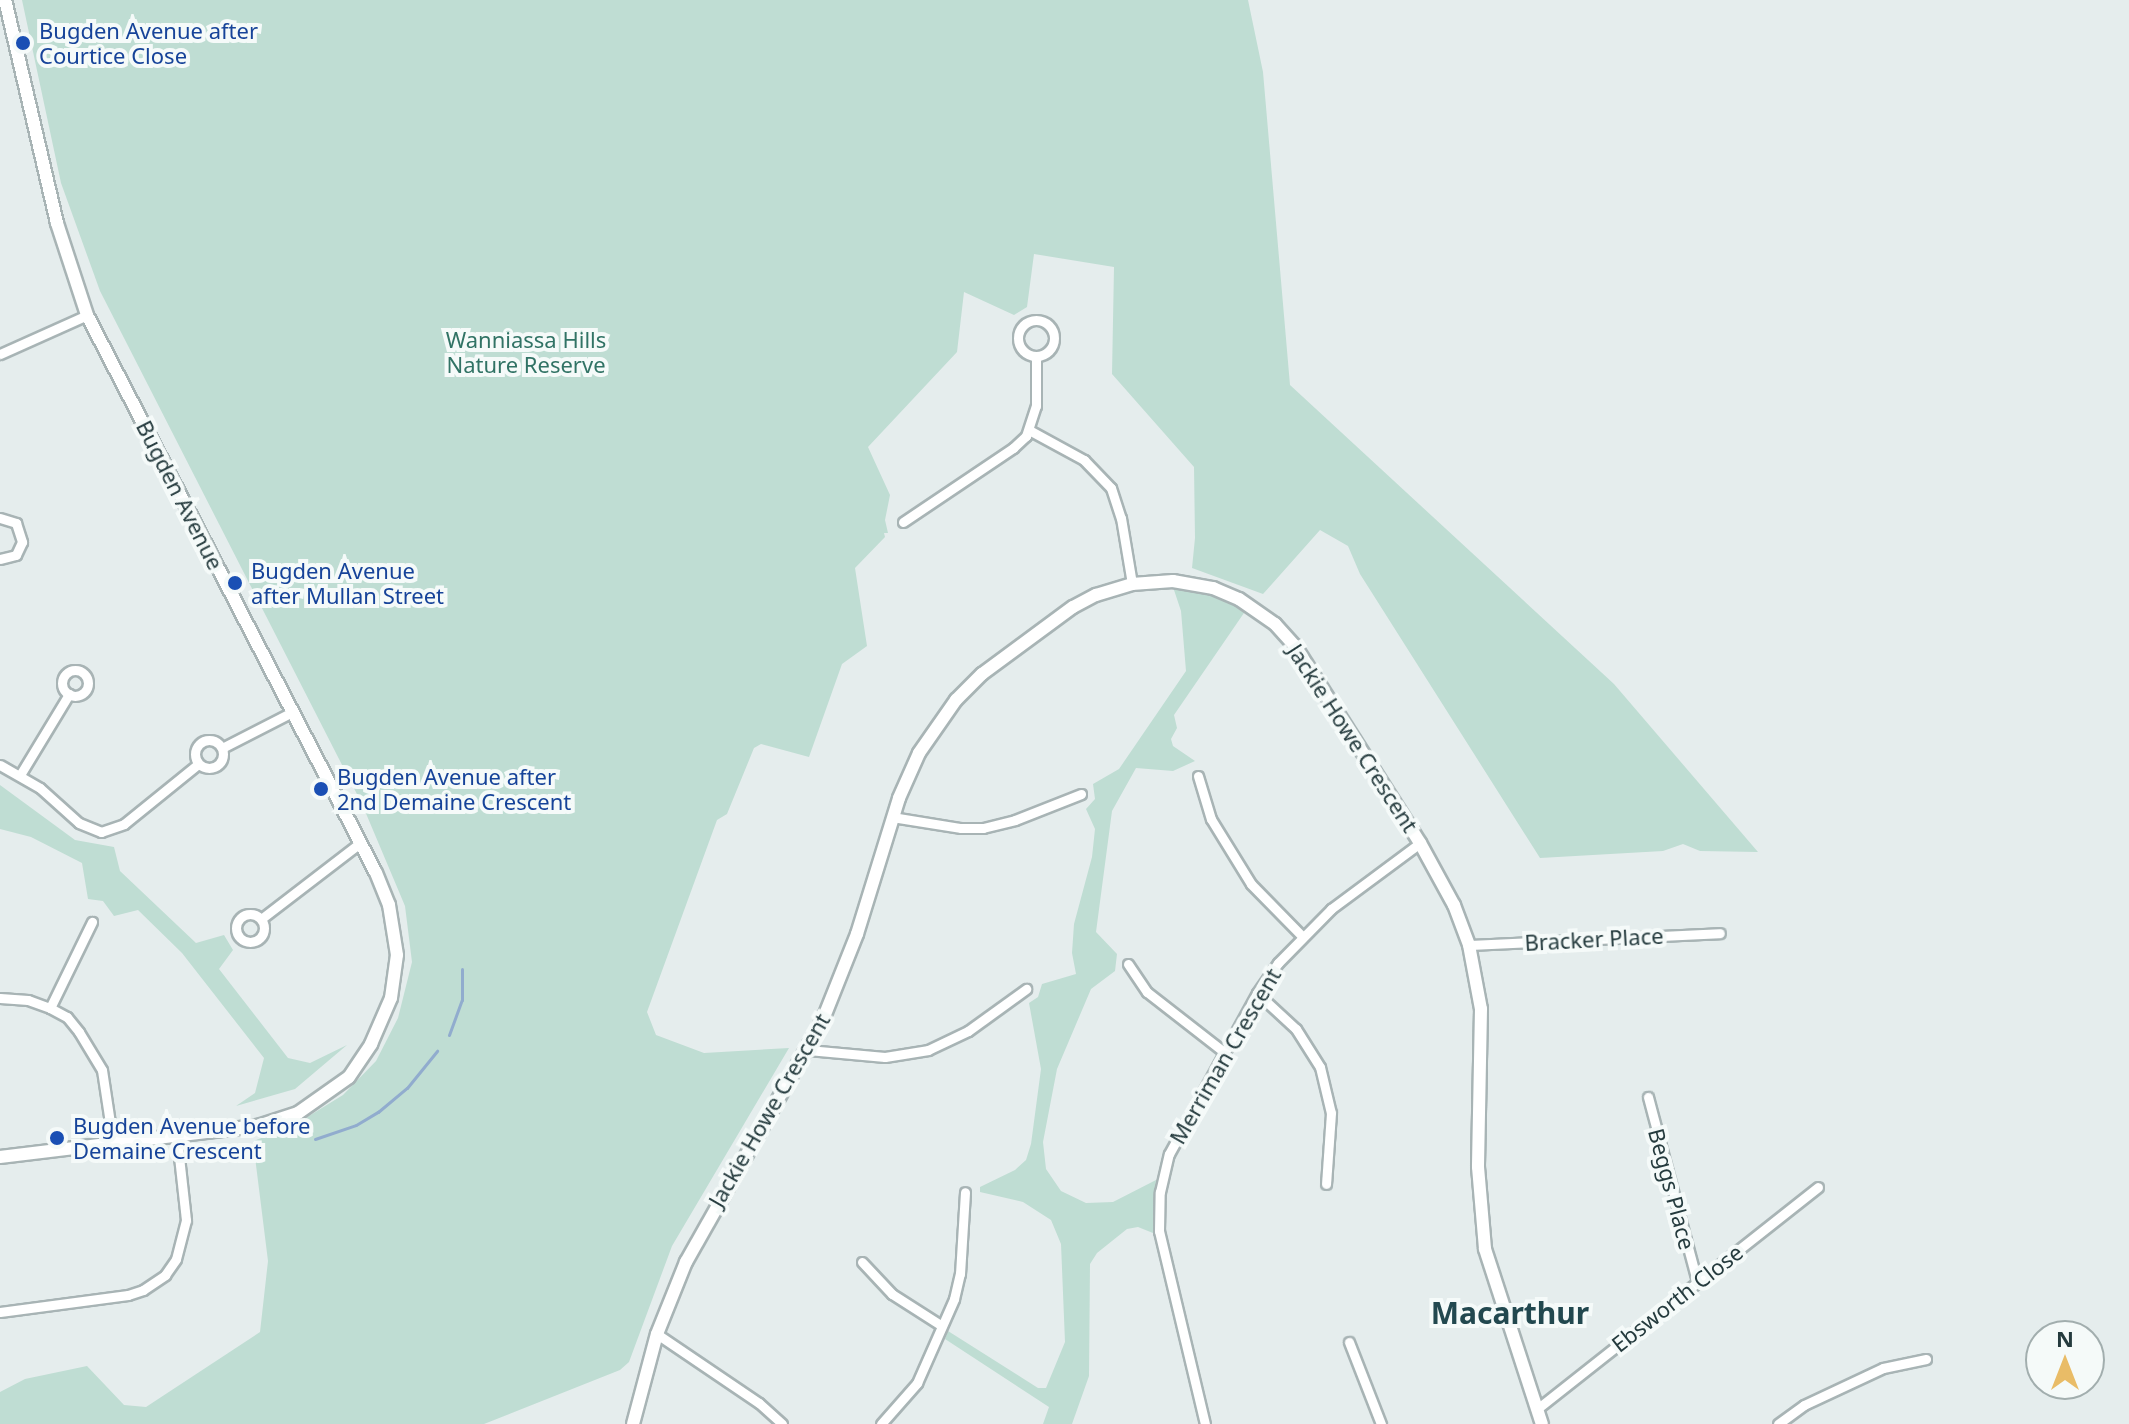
<!DOCTYPE html>
<html>
<head>
<meta charset="utf-8">
<style>
	body { margin:0 }
	#map { position:relative; width:2129px; height:1424px; overflow:hidden; background:#e5eded; font-family:"Noto Sans",sans-serif }
	div>[style] { position:absolute }
	.green>* { inset:0; background:#bfddd3 }
	.stream>* { height:3px; margin:-1.5px; padding:0 1.5px; transform-origin:1.5px; border-radius:1.5px; background:#91acce }
	.roads { filter:drop-shadow(2px 0 #a8b4b5) drop-shadow(-2px 0 #a8b4b5) drop-shadow(0 2px #a8b4b5) drop-shadow(0 -2px #a8b4b5) }
	.street>* { height:9px; margin:-4.5px; padding:0 4.5px; transform-origin:4.5px; border-radius:4.5px; background:#fff }
	.street>.ring { margin:-4.5px; padding:0; box-sizing:content-box; background:none; border:9px solid #fff; border-radius:50% }
	.secondary>* { height:12px; margin:-6px; padding:0 6px; transform-origin:6px; border-radius:6px; background:#fff }
	.dots>* { width:22px; height:22px; translate:-50% -50%; box-sizing:border-box; border:4px solid #f5faf9; border-radius:50% }
	span { translate:-50% -50%; white-space:nowrap; text-align:center; line-height:1.15; -webkit-text-stroke:8px #f5faf9; paint-order:stroke }
	.transit-label { font-size:22px; color:#164399 }
	.left { translate:0 -50%; text-align:left }
	.park-label { font-size:22px; color:#317365 }
	.street-label { font-size:22px; color:#253b3e }
	.district-label { font-size:30px; color:#22484f; font-weight:700 }
	.north { position:absolute; left:2025px; top:1320px; width:80px; height:80px; box-sizing:border-box; background:#f5faf9; border:2px solid #a2aeae; border-radius:50%; rotate:0deg; font-size:22px; font-weight:700; line-height:32px; text-align:center; color:#253b3e }
	.north::after { content:''; display:block; margin:auto; width:28px; height:36px; background:#e9bc67; clip-path:polygon(50% 0,100% 100%,50% 72%,0 100%) }
</style>
</head>
<body>
<div id="map">
	<div class="green">
		<div style="clip-path:polygon(22px 0,1248px 0,1263px 72px,1290px 385px,1614px 684px,1758px 852px,1700px 851px,1683px 844px,1663px 851px,1540px 858px,1360px 574px,1348px 546px,1320px 530px,1263px 594px,1192px 568px,1195px 538px,1194px 467px,1112px 374px,1114px 267px,1034px 254px,1027px 307px,1014px 315px,964px 292px,957px 352px,868px 447px,890px 495px,885px 520px,888px 533px,884px 533px,885px 537px,855px 568px,867px 646px,842px 664px,809px 757px,761px 744px,754px 748px,727px 814px,717px 820px,647px 1012px,656px 1035px,704px 1053px,789px 1048px,672px 1246px,629px 1362px,620px 1370px,484px 1424px,0 1424px,0 1392px,25px 1379px,87px 1366px,124px 1405px,146px 1407px,260px 1332px,268px 1261px,253px 1141px,291px 1127px,343px 1095px,376px 1061px,398px 1018px,412px 962px,405px 906px,362px 804px,100px 291px,61px 183px)"></div>
		<div style="clip-path:polygon(1173px 587px,1214px 595px,1246px 610px,1174px 715px,1177px 728px,1171px 739px,1173px 746px,1195px 761px,1173px 771px,1136px 768px,1112px 811px,1096px 932px,1117px 954px,1115px 971px,1091px 989px,1057px 1069px,1043px 1142px,1046px 1169px,1061px 1191px,1086px 1203px,1113px 1202px,1156px 1180px,1153px 1233px,1138px 1227px,1127px 1229px,1097px 1253px,1090px 1264px,1089px 1376px,1072px 1424px,1043px 1424px,1049px 1407px,945px 1339px,948px 1331px,1038px 1388px,1046px 1388px,1065px 1342px,1061px 1244px,1051px 1220px,1023px 1202px,980px 1192px,980px 1187px,1015px 1170px,1026px 1160px,1031px 1144px,1041px 1069px,1029px 1003px,1038px 997px,1042px 984px,1076px 974px,1072px 953px,1074px 924px,1092px 857px,1095px 829px,1086px 809px,1095px 799px,1093px 784px,1119px 769px,1186px 671px,1181px 611px)"></div>
		<div style="clip-path:polygon(0 785px,75px 840px,114px 847px,120px 871px,196px 943px,224px 935px,233px 950px,219px 969px,288px 1058px,310px 1063px,347px 1045px,295px 1089px,236px 1106px,255px 1093px,264px 1058px,182px 953px,138px 910px,114px 916px,103px 901px,88px 899px,82px 863px,31px 837px,0 829px)"></div>
	</div>
	<div class="stream">
		<div style="left:449px;top:1035px;width:37px;rotate:-70deg"></div>
		<div style="left:462px;top:1000px;width:31px;rotate:-90deg"></div>
		<div style="left:315px;top:1139px;width:43px;rotate:-18.9deg"></div>
		<div style="left:356px;top:1125px;width:26px;rotate:-31deg"></div>
		<div style="left:378px;top:1112px;width:38px;rotate:-40deg"></div>
		<div style="left:407px;top:1088px;width:48px;rotate:-51deg"></div>
	</div>
	<div class="roads">
		<div class="street">
			<div class="ring" style="left:1018px;top:320px;width:27px;height:27px"></div>
			<div style="left:0;top:354px;width:95px;rotate:-24.1deg"></div>
			<div style="left:1029px;top:430px;width:63px;rotate:28.6deg"></div>
			<div style="left:1084px;top:460px;width:39px;rotate:46deg"></div>
			<div style="left:1111px;top:488px;width:32px;rotate:72deg"></div>
			<div style="left:1121px;top:518px;width:67px;rotate:80.5deg"></div>
			<div style="left:0;top:518px;width:17px;rotate:17deg"></div>
			<div style="left:16px;top:523px;width:20px;rotate:72deg"></div>
			<div style="left:22px;top:542px;width:14px;rotate:115deg"></div>
			<div style="left:16px;top:555px;width:16px;rotate:166deg"></div>
			<div style="left:903px;top:522px;width:133px;rotate:-33.9deg"></div>
			<div style="left:1013px;top:448px;width:18px;rotate:-43deg"></div>
			<div style="left:1026px;top:436px;width:32px;rotate:-72deg"></div>
			<div style="left:1036px;top:406px;width:49px;rotate:-90deg"></div>
			<div class="ring" style="left:62px;top:670px;width:17px;height:17px"></div>
			<div class="ring" style="left:195px;top:740px;width:19px;height:19px"></div>
			<div style="left:222px;top:748px;width:79px;rotate:-27.2deg"></div>
			<div style="left:0;top:765px;width:46px;rotate:29.9deg"></div>
			<div style="left:40px;top:788px;width:52px;rotate:41.9deg"></div>
			<div style="left:79px;top:823px;width:24px;rotate:22deg"></div>
			<div style="left:101px;top:832px;width:24px;rotate:-19deg"></div>
			<div style="left:124px;top:824px;width:95px;rotate:-39deg"></div>
			<div style="left:20px;top:775px;width:95px;rotate:-58.8deg"></div>
			<div style="left:1198px;top:776px;width:45px;rotate:73.2deg"></div>
			<div style="left:1211px;top:819px;width:76px;rotate:58.4deg"></div>
			<div style="left:1251px;top:884px;width:73px;rotate:45.6deg"></div>
			<div style="left:892px;top:817px;width:70px;rotate:9.1deg"></div>
			<div style="left:961px;top:828px;width:22px"></div>
			<div style="left:983px;top:828px;width:33px;rotate:-14deg"></div>
			<div style="left:1015px;top:820px;width:71px;rotate:-21.5deg"></div>
			<div class="ring" style="left:236px;top:914px;width:19px;height:19px"></div>
			<div style="left:261px;top:919px;width:125px;rotate:-37.5deg"></div>
			<div style="left:1469px;top:945px;width:251px;rotate:-2.7deg"></div>
			<div style="left:1128px;top:964px;width:34px;rotate:56deg"></div>
			<div style="left:1147px;top:992px;width:98px;rotate:37.9deg"></div>
			<div style="left:1257px;top:993px;width:53px;rotate:42.7deg"></div>
			<div style="left:1296px;top:1029px;width:45px;rotate:57.7deg"></div>
			<div style="left:1320px;top:1067px;width:47px;rotate:76.6deg"></div>
			<div style="left:1331px;top:1113px;width:71px;rotate:94deg"></div>
			<div style="left:0;top:998px;width:28px;rotate:4deg"></div>
			<div style="left:28px;top:1000px;width:23px;rotate:20deg"></div>
			<div style="left:50px;top:1008px;width:19px;rotate:28deg"></div>
			<div style="left:67px;top:1017px;width:19px;rotate:51deg"></div>
			<div style="left:79px;top:1032px;width:44px;rotate:58.8deg"></div>
			<div style="left:102px;top:1070px;width:74px;rotate:81.4deg"></div>
			<div style="left:50px;top:1008px;width:96px;rotate:-64deg"></div>
			<div style="left:808px;top:1050px;width:77px;rotate:5.2deg"></div>
			<div style="left:885px;top:1057px;width:44px;rotate:-9.2deg"></div>
			<div style="left:928px;top:1050px;width:44px;rotate:-25.4deg"></div>
			<div style="left:968px;top:1031px;width:72px;rotate:-35.9deg"></div>
			<div style="left:1648px;top:1097px;width:190px;rotate:75.1deg"></div>
			<div style="left:862px;top:1262px;width:44px;rotate:46.8deg"></div>
			<div style="left:892px;top:1294px;width:59px;rotate:32.6deg"></div>
			<div style="left:0;top:1312px;width:129px;rotate:-7.6deg"></div>
			<div style="left:128px;top:1295px;width:16px;rotate:-18deg"></div>
			<div style="left:143px;top:1290px;width:27px;rotate:-34deg"></div>
			<div style="left:165px;top:1275px;width:19px;rotate:-55deg"></div>
			<div style="left:176px;top:1259px;width:40px;rotate:-75.6deg"></div>
			<div style="left:186px;top:1220px;width:92px;rotate:-96.3deg"></div>
			<div style="left:657px;top:1334px;width:123px;rotate:34.1deg"></div>
			<div style="left:759px;top:1403px;width:31px;rotate:42deg"></div>
			<div style="left:1349px;top:1342px;width:88px;rotate:68.7deg"></div>
			<div style="left:1537px;top:1409px;width:358px;rotate:-38.3deg"></div>
			<div style="left:881px;top:1424px;width:55px;rotate:-48.7deg"></div>
			<div style="left:917px;top:1383px;width:92px;rotate:-66.2deg"></div>
			<div style="left:954px;top:1299px;width:26px;rotate:-77deg"></div>
			<div style="left:960px;top:1274px;width:82px;rotate:-86.5deg"></div>
			<div style="left:1205px;top:1424px;width:198px;rotate:-103.4deg"></div>
			<div style="left:1159px;top:1231px;width:39px;rotate:-89deg"></div>
			<div style="left:1160px;top:1192px;width:39px;rotate:-77deg"></div>
			<div style="left:1169px;top:1154px;width:183px;rotate:-61.3deg"></div>
			<div style="left:1257px;top:993px;width:37px;rotate:-55deg"></div>
			<div style="left:1278px;top:963px;width:76px;rotate:-45.5deg"></div>
			<div style="left:1331px;top:909px;width:111px;rotate:-36.6deg"></div>
			<div style="left:1778px;top:1424px;width:32px;rotate:-36deg"></div>
			<div style="left:1804px;top:1405px;width:87px;rotate:-25.1deg"></div>
			<div style="left:1883px;top:1368px;width:44px;rotate:-11.8deg"></div>
		</div>
		<div class="secondary">
			<div style="left:0;top:1157px;width:260px;rotate:-6.9deg"></div>
			<div style="left:258px;top:1126px;width:42px;rotate:-18deg"></div>
			<div style="left:298px;top:1113px;width:62px;rotate:-35.2deg"></div>
			<div style="left:349px;top:1077px;width:40px;rotate:-56deg"></div>
			<div style="left:371px;top:1044px;width:50px;rotate:-66.5deg"></div>
			<div style="left:391px;top:998px;width:43px;rotate:-82.1deg"></div>
			<div style="left:397px;top:955px;width:51px;rotate:-99.1deg"></div>
			<div style="left:389px;top:905px;width:35px;rotate:-112deg"></div>
			<div style="left:376px;top:873px;width:628px;rotate:-117.38deg"></div>
			<div style="left:87px;top:315px;width:97px;rotate:-108.1deg"></div>
			<div style="left:57px;top:223px;width:229px;rotate:-103.1deg"></div>
			<div style="left:633px;top:1424px;width:93px;rotate:-75.1deg"></div>
			<div style="left:657px;top:1334px;width:78px;rotate:-68.1deg"></div>
			<div style="left:686px;top:1262px;width:276px;rotate:-60.5deg"></div>
			<div style="left:822px;top:1022px;width:95px;rotate:-68.3deg"></div>
			<div style="left:857px;top:934px;width:142px;rotate:-72.8deg"></div>
			<div style="left:899px;top:798px;width:49px;rotate:-66deg"></div>
			<div style="left:919px;top:753px;width:65px;rotate:-55.1deg"></div>
			<div style="left:956px;top:700px;width:37px;rotate:-45deg"></div>
			<div style="left:982px;top:674px;width:113px;rotate:-36.4deg"></div>
			<div style="left:1073px;top:607px;width:26px;rotate:-28deg"></div>
			<div style="left:1096px;top:595px;width:38px;rotate:-17deg"></div>
			<div style="left:1132px;top:584px;width:41px;rotate:-4.2deg"></div>
			<div style="left:1173px;top:581px;width:41px;rotate:9.9deg"></div>
			<div style="left:1213px;top:588px;width:28px;rotate:23deg"></div>
			<div style="left:1239px;top:599px;width:44px;rotate:34.8deg"></div>
			<div style="left:1275px;top:624px;width:30px;rotate:48deg"></div>
			<div style="left:1295px;top:646px;width:233px;rotate:57.6deg"></div>
			<div style="left:1420px;top:843px;width:71px;rotate:61.3deg"></div>
			<div style="left:1454px;top:905px;width:43px;rotate:69.4deg"></div>
			<div style="left:1469px;top:945px;width:65px;rotate:79.4deg"></div>
			<div style="left:1481px;top:1009px;width:158px;rotate:91.1deg"></div>
			<div style="left:1478px;top:1167px;width:82px;rotate:85.1deg"></div>
			<div style="left:1485px;top:1249px;width:184px;rotate:72deg"></div>
		</div>
	</div>
	<div class="dots">
		<div style="left:23px;top:43px;background:#1a4fb4"></div>
		<div style="left:235px;top:583px;background:#1a4fb4"></div>
		<div style="left:321px;top:789px;background:#1a4fb4"></div>
		<div style="left:57px;top:1138px;background:#1a4fb4"></div>
	</div>
	<div class="transit-label">
		<span class="left" style="left:39px;top:43px">Bugden Avenue after<br>Courtice Close</span>
		<span class="left" style="left:251px;top:583px">Bugden Avenue<br>after Mullan Street</span>
		<span class="left" style="left:337px;top:789px">Bugden Avenue after<br>2nd Demaine Crescent</span>
		<span class="left" style="left:73px;top:1138px">Bugden Avenue before<br>Demaine Crescent</span>
	</div>
	<div class="park-label">
		<span style="left:526px;top:352px">Wanniassa Hills<br>Nature Reserve</span>
	</div>
	<div class="street-label">
		<span style="left:180px;top:495px;rotate:63deg">Bugden Avenue</span>
		<span style="left:1353px;top:738px;rotate:57deg">Jackie Howe Crescent</span>
		<span style="left:1594px;top:939px;rotate:-3deg">Bracker Place</span>
		<span style="left:1225px;top:1056px;rotate:-60deg">Merriman Crescent</span>
		<span style="left:769px;top:1110px;rotate:-60deg">Jackie Howe Crescent</span>
		<span style="left:1672px;top:1189px;rotate:75deg">Beggs Place</span>
		<span style="left:1677px;top:1298px;rotate:-38deg">Ebsworth Close</span>
	</div>
	<div class="district-label">
		<span style="left:1510px;top:1313px">Macarthur</span>
	</div>
	<div class="north">N</div>
</div>
</body>
</html>
